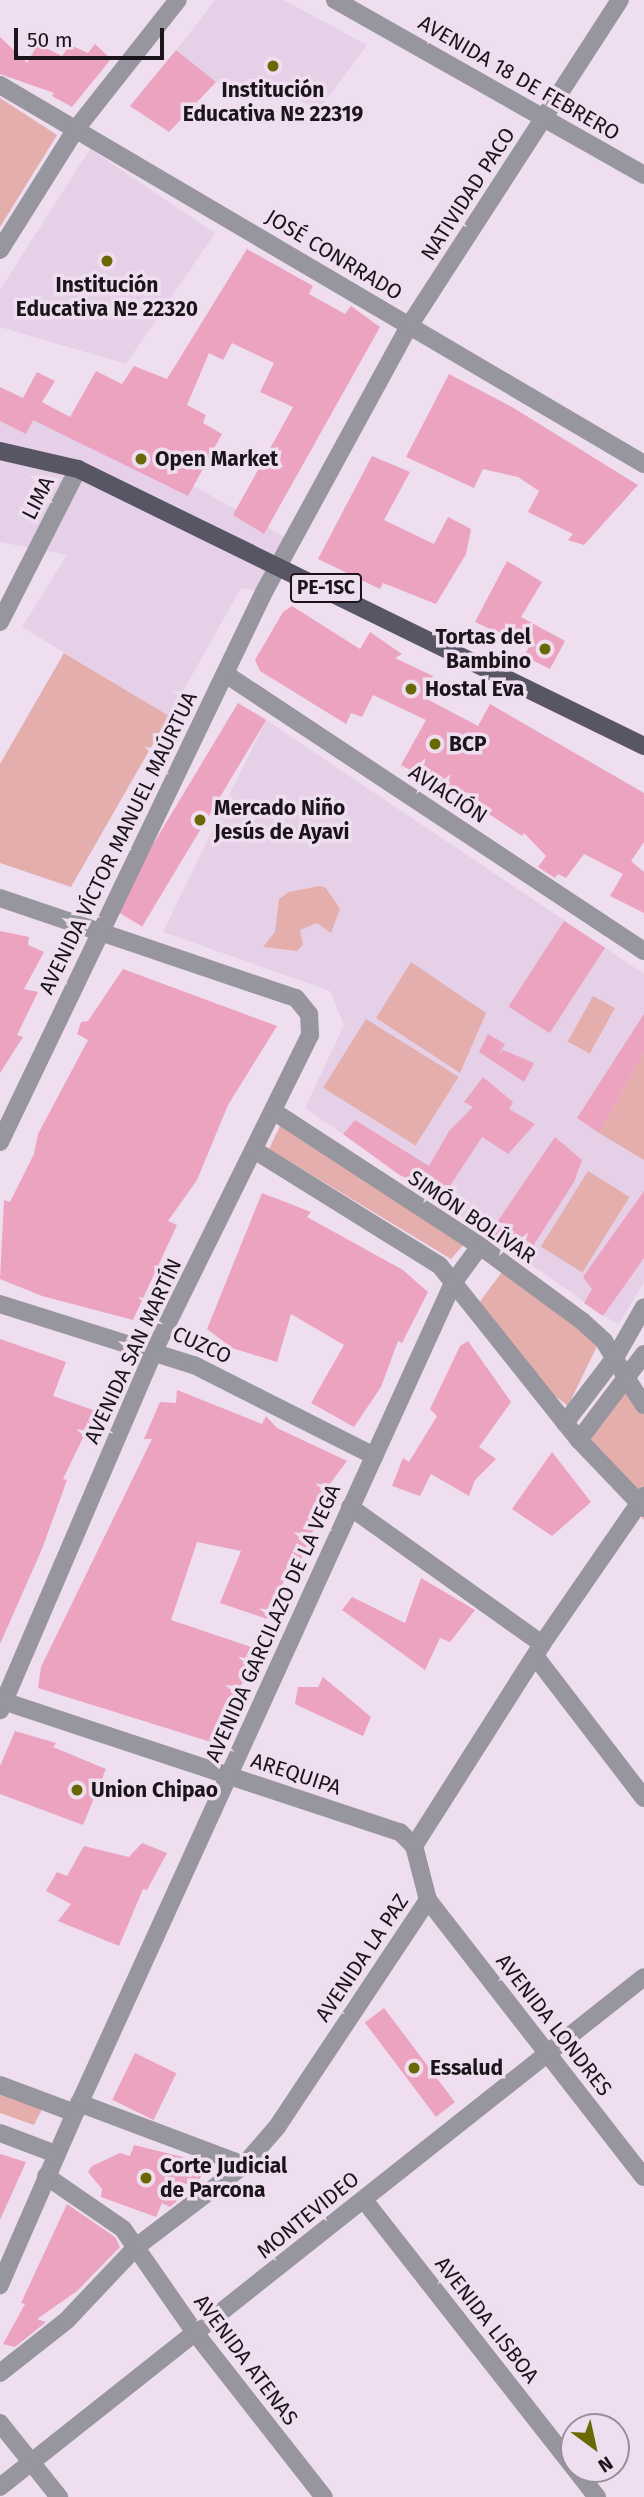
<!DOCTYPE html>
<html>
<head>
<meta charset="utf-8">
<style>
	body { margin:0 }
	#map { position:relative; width:644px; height:2497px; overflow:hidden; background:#eedeef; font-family:"Fira Sans",sans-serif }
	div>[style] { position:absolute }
	.built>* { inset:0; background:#e6d0e7 }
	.green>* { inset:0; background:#e3aeab; transform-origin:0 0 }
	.building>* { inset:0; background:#eca3c0; transform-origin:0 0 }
	.minor>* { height:18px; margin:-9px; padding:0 9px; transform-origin:9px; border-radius:9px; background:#97959e }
	.tertiary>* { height:18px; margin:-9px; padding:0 9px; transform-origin:9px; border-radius:9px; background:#97959e }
	.primary>* { height:18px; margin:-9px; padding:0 9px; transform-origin:9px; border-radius:9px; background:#585564 }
	.dots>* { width:19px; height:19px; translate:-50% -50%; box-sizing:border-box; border:4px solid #eedeef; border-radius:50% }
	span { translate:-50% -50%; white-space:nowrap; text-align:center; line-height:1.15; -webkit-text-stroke:7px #eedeef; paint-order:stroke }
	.shield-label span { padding:2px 5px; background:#eedeef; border:2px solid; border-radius:5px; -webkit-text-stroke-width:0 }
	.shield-label { font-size:19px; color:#1b151b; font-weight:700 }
	.street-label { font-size:21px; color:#1b151b }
	.poi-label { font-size:21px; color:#1b151b; font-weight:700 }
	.left { translate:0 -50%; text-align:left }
	.right { translate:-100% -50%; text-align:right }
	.north { position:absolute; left:560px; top:2413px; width:70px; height:70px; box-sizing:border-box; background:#eedeef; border:2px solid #9a8e9a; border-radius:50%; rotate:147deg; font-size:19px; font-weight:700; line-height:28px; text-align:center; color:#1b151b }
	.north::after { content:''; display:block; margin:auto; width:24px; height:32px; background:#686905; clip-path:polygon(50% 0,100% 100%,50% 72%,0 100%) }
	.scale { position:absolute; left:14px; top:28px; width:150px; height:32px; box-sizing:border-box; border:4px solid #1b151b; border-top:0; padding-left:9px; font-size:21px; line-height:24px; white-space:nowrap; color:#1b151b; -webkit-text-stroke:5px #eedeef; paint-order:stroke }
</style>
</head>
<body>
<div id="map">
	<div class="built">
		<div style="clip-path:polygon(215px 0,284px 0,367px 45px,319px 110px,257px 80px,236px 96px,175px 52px)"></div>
		<div style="clip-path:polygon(90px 149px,215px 233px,126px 364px,0 327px,0 290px)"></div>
		<div style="clip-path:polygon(0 397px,129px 450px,292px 541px,264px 592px,241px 588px,169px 716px,22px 627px,67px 555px,0 542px)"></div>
		<div style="clip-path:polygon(266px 720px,644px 974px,644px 1282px,618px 1325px,305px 1108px,344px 1025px,330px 991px,163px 932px)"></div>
	</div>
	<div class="green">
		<div style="clip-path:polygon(0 98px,57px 135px,0 227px)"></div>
		<div style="clip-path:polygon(64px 653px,169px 716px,71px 887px,0 863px,0 764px)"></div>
		<div style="clip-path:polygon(320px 886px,326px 888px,340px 909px,331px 933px,317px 923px,300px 930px,303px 945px,297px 951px,263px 947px,275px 932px,279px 899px,289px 892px)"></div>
		<div style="clip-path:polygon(411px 962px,486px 1013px,460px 1073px,376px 1018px)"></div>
		<div style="left:593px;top:996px;width:25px;height:52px;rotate:29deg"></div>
		<div style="left:366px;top:1019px;width:109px;height:81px;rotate:32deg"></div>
		<div style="clip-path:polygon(644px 1053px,644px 1160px,599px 1133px)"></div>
		<div style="clip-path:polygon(280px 1126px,464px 1244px,451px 1259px,269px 1149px)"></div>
		<div style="left:588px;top:1171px;width:49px;height:89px;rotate:32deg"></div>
		<div style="clip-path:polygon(502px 1272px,598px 1344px,568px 1406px,550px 1392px,478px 1304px)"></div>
		<div style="clip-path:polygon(627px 1379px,644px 1401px,644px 1520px,579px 1440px)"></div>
		<div style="clip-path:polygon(0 2092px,43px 2107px,34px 2125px,0 2113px)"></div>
	</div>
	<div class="building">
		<div style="clip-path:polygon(0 37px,27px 63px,38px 44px,62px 56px,70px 45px,88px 53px,95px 44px,111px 59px,72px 107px,52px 96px,54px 93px,0 74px)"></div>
		<div style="clip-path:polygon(176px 50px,216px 82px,169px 132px,130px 106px)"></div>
		<div style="clip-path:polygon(247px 249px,313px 286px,309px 294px,345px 314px,351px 306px,380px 327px,264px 534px,233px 515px,293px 407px,260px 392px,274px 363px,232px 343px,223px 360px,209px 353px,187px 405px,206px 415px,203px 423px,222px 434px,188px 496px,33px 420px,26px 434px,0 421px,0 387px,23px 398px,37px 372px,55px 381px,42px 402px,70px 417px,96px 371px,122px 384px,134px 366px,167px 379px)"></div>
		<div style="clip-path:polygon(449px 374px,512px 407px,638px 485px,584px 545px,568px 540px,573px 534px,528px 512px,539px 491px,518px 477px,483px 469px,474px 488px,406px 457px)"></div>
		<div style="clip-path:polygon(372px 456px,410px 472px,384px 520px,434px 544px,448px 517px,471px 529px,466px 554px,436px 604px,383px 583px,380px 589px,318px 559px)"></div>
		<div style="clip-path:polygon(507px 561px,542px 582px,521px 617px,565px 641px,550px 669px,524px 656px,529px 647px,475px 622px)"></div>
		<div style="clip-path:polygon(292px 606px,360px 649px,370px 632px,402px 654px,395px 658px,433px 676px,423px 697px,478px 726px,490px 704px,644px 793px,644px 842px,631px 861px,644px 872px,644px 913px,610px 896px,623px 874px,584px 854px,566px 878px,558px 874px,555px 878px,538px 867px,546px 856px,524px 833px,522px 836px,438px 780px,436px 784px,401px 765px,426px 720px,373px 695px,362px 717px,351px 713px,346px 724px,260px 671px,255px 660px,283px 612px)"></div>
		<div style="left:238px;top:703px;width:33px;height:241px;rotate:31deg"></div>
		<div style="left:564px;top:921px;width:49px;height:102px;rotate:33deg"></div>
		<div style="clip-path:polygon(0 931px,29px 937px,28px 945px,44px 952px,24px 989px,38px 992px,17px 1035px,23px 1037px,0 1073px)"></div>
		<div style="clip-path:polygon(123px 969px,277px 1026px,228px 1105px,197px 1180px,168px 1221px,177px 1225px,133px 1320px,42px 1296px,0 1279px,4px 1200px,10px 1202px,34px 1154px,38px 1134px,88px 1040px,77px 1034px,81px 1022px,88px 1021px)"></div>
		<div style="clip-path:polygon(644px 1014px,644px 1053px,599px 1133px,577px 1118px)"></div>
		<div style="clip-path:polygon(488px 1034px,505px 1044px,498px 1056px,503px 1050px,534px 1063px,524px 1082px,479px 1052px)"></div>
		<div style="clip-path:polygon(483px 1077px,513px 1102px,509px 1109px,535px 1124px,508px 1154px,482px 1137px,442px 1198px,398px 1174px,343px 1134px,355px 1120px,429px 1166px,449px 1131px,473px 1107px,464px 1102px)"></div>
		<div style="clip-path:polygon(555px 1137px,582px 1160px,574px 1182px,526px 1257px,487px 1237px)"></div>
		<div style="clip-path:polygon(644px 1191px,644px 1258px,603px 1316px,584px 1303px,592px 1289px,583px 1277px)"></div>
		<div style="clip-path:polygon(262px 1193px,311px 1212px,307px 1217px,403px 1270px,428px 1292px,402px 1343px,398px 1341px,381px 1387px,354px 1427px,311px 1403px,344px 1345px,291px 1314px,277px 1362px,232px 1348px,207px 1329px)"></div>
		<div style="clip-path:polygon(0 1339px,66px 1362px,53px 1396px,96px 1411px,63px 1479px,67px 1480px,42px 1549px,0 1644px)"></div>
		<div style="clip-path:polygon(468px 1341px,511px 1402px,479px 1447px,496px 1459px,475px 1480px,469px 1496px,431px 1474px,420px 1496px,392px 1486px,403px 1458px,409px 1462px,437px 1416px,430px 1409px,460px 1346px)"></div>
		<div style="clip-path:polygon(177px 1390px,262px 1424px,266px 1416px,277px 1428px,347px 1461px,315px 1504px,323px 1507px,300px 1562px,288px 1572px,267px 1619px,220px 1603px,241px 1551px,197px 1542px,171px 1620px,254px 1648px,244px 1681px,219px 1717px,226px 1721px,211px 1742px,38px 1688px,41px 1667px,152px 1439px,144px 1439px,160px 1402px,176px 1403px)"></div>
		<div style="clip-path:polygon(552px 1452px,591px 1502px,552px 1536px,512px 1509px)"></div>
		<div style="clip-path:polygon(421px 1578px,475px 1610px,450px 1642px,440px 1638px,425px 1670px,342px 1610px,352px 1597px,405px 1623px)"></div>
		<div style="clip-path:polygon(323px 1677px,371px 1717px,363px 1736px,295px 1704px,298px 1687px,318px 1687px)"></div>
		<div style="clip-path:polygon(15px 1731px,56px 1743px,53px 1747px,106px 1769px,83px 1825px,0 1794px,0 1766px)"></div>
		<div style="clip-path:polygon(142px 1843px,167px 1853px,147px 1890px,143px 1889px,119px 1946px,58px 1921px,71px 1904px,46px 1891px,57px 1872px,67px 1876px,84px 1846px,129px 1857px)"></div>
		<div style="left:384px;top:2008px;width:118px;height:24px;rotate:53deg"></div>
		<div style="left:135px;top:2053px;width:46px;height:52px;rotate:26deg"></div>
		<div style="clip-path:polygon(134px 2145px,207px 2163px,196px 2187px,183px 2183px,176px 2202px,170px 2207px,162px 2203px,156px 2217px,101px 2197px,102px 2189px,88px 2172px,92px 2166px,120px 2153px,130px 2156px)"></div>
		<div style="clip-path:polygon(0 2154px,26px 2162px,0 2220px)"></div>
		<div style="clip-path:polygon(67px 2204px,115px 2237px,120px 2247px,77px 2291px,37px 2319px,46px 2322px,15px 2347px,3px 2344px,25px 2304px,21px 2303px)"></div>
	</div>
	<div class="minor">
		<div style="left:335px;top:0;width:355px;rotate:29.5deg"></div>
		<div style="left:0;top:85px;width:747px;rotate:30.48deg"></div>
		<div style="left:0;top:250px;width:143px;rotate:-57.9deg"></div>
		<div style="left:76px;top:129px;width:164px;rotate:-51.7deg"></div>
		<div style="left:0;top:622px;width:172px;rotate:-63deg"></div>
		<div style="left:227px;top:675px;width:500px;rotate:33.5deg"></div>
		<div style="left:0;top:898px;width:312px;rotate:18.7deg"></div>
		<div style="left:296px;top:998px;width:21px;rotate:51deg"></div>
		<div style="left:309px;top:1014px;width:21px;rotate:87deg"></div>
		<div style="left:310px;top:1035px;width:350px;rotate:116.3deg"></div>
		<div style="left:155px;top:1349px;width:393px;rotate:113.2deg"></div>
		<div style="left:273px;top:1111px;width:247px;rotate:33.1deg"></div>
		<div style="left:480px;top:1246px;width:127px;rotate:36.3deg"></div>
		<div style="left:582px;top:1321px;width:30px;rotate:42deg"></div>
		<div style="left:604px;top:1341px;width:44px;rotate:58.8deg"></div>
		<div style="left:0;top:1142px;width:610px;rotate:-64.36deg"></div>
		<div style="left:264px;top:592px;width:303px;rotate:-61.4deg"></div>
		<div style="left:409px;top:326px;width:388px;rotate:-57.1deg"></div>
		<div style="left:254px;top:1150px;width:219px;rotate:31.9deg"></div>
		<div style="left:440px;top:1266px;width:223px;rotate:51.4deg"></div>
		<div style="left:0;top:1304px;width:203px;rotate:17.5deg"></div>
		<div style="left:194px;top:1365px;width:202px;rotate:26.8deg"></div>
		<div style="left:350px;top:1507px;width:236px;rotate:35.5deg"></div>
		<div style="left:535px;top:1656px;width:179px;rotate:52.5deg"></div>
		<div style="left:0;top:1700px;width:421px;rotate:18.3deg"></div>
		<div style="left:400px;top:1832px;width:20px;rotate:45deg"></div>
		<div style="left:428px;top:1900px;width:351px;rotate:52.1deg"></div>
		<div style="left:79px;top:2103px;width:176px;rotate:20.6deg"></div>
		<div style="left:75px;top:2113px;width:912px;rotate:-65.51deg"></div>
		<div style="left:453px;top:1283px;width:46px;rotate:-53.9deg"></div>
		<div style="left:46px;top:2176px;width:93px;rotate:34.5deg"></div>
		<div style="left:123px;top:2229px;width:128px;rotate:55.2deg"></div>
		<div style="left:196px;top:2334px;width:207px;rotate:51.9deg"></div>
		<div style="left:364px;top:2200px;width:340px;rotate:51.9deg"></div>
		<div style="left:0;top:2373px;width:85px;rotate:-38.3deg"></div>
		<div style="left:67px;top:2320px;width:100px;rotate:-46.6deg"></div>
		<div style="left:136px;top:2247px;width:136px;rotate:-37.2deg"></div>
		<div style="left:244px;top:2165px;width:50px;rotate:-49deg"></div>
		<div style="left:277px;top:2127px;width:273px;rotate:-56.4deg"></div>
		<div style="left:428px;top:1900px;width:56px;rotate:-104.5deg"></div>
		<div style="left:414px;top:1846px;width:239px;rotate:-57.6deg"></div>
		<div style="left:542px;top:1644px;width:180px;rotate:-55.4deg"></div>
		<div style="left:0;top:2423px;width:95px;rotate:51.4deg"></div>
		<div style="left:575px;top:2469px;width:36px;rotate:52deg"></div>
		<div style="left:0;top:2487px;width:821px;rotate:-38.38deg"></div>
	</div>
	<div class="tertiary">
		<div style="left:644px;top:1354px;width:108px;rotate:127.1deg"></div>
		<div style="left:579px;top:1440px;width:94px;rotate:46.3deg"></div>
		<div style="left:627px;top:1379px;width:31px;rotate:57deg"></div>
		<div style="left:565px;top:1423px;width:84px;rotate:-52.7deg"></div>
		<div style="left:616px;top:1356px;width:56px;rotate:-60.3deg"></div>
		<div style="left:0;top:2085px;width:80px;rotate:20.5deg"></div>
		<div style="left:75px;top:2113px;width:188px;rotate:113.6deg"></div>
		<div style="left:0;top:2133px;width:60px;rotate:20.6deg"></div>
	</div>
	<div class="primary">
		<div style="left:0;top:451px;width:80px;rotate:13deg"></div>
		<div style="left:78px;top:469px;width:630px;rotate:26.08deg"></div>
	</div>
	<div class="dots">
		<div style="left:273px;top:66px;background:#686905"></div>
		<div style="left:107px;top:261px;background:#686905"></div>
		<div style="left:141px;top:459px;background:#686905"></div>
		<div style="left:545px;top:649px;background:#686905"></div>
		<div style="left:411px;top:689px;background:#686905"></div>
		<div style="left:435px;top:744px;background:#686905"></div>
		<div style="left:200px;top:820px;background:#686905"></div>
		<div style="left:77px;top:1790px;background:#686905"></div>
		<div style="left:414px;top:2068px;background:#686905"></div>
		<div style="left:146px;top:2178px;background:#686905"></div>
	</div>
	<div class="shield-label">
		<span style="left:326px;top:588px">PE-1SC</span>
	</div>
	<div class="street-label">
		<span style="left:519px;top:78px;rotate:30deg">AVENIDA 18 DE FEBRERO</span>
		<span style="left:468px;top:194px;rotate:-57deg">NATIVIDAD PACO</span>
		<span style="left:334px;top:255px;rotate:31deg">JOSÉ CONRRADO</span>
		<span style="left:38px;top:498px;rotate:-63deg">LIMA</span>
		<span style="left:448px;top:794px;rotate:33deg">AVIACIÓN</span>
		<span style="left:118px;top:843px;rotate:-64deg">AVENIDA VÍCTOR MANUEL MAÚRTUA</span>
		<span style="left:472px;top:1217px;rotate:34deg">SIMÓN BOLÍVAR</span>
		<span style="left:202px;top:1345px;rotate:24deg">CUZCO</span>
		<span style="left:133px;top:1351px;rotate:-65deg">AVENIDA SAN MARTÍN</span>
		<span style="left:273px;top:1623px;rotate:-66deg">AVENIDA GARCILAZO DE LA VEGA</span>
		<span style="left:296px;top:1774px;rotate:18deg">AREQUIPA</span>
		<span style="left:362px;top:1958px;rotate:-56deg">AVENIDA LA PAZ</span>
		<span style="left:554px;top:2025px;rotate:52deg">AVENIDA LONDRES</span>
		<span style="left:308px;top:2215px;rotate:-39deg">MONTEVIDEO</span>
		<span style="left:487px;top:2320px;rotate:52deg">AVENIDA LISBOA</span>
		<span style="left:246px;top:2360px;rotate:53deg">AVENIDA ATENAS</span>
	</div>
	<div class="poi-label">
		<span style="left:273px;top:102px">Institución<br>Educativa Nº 22319</span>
		<span style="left:107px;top:297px">Institución<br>Educativa Nº 22320</span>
		<span class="left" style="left:155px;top:459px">Open Market</span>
		<span class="right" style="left:531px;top:649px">Tortas del<br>Bambino</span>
		<span class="left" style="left:425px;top:689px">Hostal Eva</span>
		<span class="left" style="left:449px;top:744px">BCP</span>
		<span class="left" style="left:214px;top:820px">Mercado Niño<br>Jesús de Ayavi</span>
		<span class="left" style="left:91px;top:1790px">Union Chipao</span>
		<span class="left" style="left:430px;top:2068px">Essalud</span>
		<span class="left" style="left:160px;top:2178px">Corte Judicial<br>de Parcona</span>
	</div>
	<div class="north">N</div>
	<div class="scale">50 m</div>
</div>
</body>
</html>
